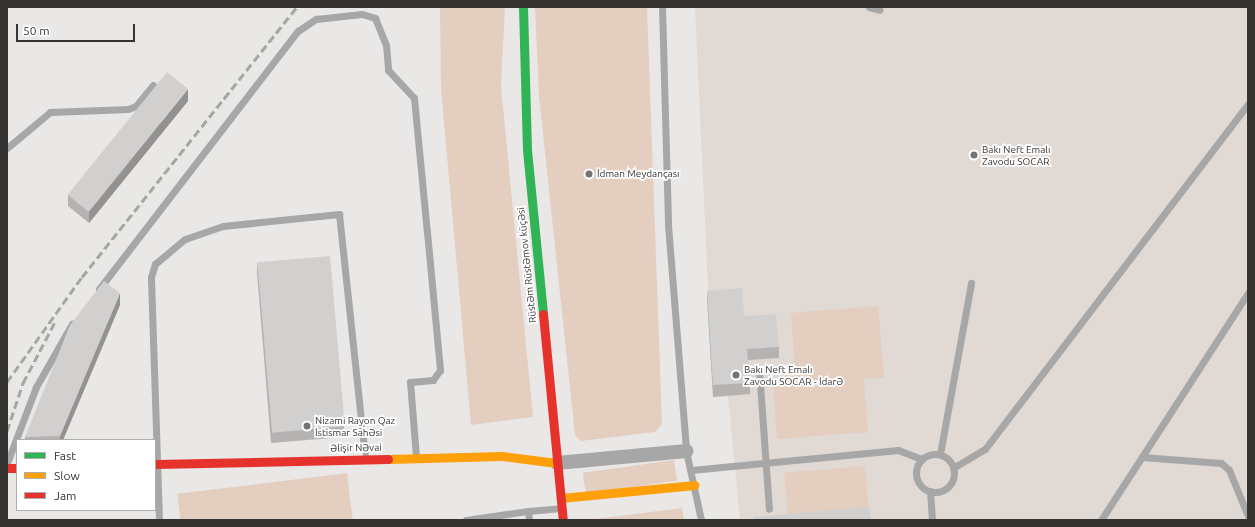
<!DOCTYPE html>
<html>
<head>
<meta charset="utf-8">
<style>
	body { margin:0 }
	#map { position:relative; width:1255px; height:527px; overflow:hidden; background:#eae8e6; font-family:Ubuntu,sans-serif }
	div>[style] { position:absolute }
	.built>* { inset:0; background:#e0d9d4 }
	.green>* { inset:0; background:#e3cec0; transform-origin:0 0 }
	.lane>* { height:7px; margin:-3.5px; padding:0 3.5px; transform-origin:3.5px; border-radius:3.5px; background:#a7a7a7 }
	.lane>.ring { margin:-3.5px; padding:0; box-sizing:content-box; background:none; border:7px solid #a7a7a7; border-radius:50% }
	.street>* { height:14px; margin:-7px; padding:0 7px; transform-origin:7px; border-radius:7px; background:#a7a7a7 }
	.fast>* { height:9px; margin:-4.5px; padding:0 4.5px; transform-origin:4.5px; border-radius:4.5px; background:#30b455 }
	.slow>* { height:9px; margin:-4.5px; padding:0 4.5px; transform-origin:4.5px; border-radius:4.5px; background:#ff9f0a }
	.jam>* { height:9px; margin:-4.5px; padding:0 4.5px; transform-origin:4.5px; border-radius:4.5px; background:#e5322d }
	.rail>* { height:3px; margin-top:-1.5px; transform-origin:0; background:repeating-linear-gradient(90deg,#a6a7a5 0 8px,transparent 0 12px) }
	.wall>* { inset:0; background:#b5b3b2 }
	.shaded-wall>* { inset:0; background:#939291 }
	.building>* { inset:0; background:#d2d0cf; transform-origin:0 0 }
	.dots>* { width:11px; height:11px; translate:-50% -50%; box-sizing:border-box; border:2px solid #fff; border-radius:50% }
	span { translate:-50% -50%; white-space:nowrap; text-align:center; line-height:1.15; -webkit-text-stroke:3.5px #fff; paint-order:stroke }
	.poi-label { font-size:10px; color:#363433 }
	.left { translate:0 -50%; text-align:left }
	.street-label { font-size:10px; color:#363433 }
	.frame { position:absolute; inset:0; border:8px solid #363433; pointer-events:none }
	.legend { position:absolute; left:16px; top:439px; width:140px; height:72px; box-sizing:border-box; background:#fff; border:1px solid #afaead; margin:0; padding:5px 7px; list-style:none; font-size:12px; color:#363433 }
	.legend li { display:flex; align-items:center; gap:8px; height:20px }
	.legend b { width:20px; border:1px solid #afaead }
	.scale { position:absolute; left:16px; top:24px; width:119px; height:18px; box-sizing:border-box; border:2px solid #363433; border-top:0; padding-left:5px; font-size:12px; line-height:14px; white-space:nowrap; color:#363433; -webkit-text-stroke:3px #fff; paint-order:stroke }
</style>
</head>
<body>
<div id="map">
	<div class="built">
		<div style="clip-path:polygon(695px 7px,1248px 7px,1248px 520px,740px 520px,728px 396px,713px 397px)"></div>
	</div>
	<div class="green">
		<div style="clip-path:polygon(440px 7px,505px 7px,501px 86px,533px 417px,471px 425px,441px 89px)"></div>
		<div style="clip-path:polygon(535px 7px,647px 7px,662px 424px,655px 432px,581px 441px,575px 435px,539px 96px)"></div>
		<div style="clip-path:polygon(878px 306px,884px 378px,864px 379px,868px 432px,777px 439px,773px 384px,796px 382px,791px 313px)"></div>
		<div style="left:674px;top:460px;width:21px;height:92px;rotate:82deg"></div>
		<div style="left:865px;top:466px;width:50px;height:81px;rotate:85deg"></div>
		<div style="left:347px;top:473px;width:47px;height:171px;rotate:83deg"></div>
		<div style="clip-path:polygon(682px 508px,684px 520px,587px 520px)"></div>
	</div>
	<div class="lane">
		<div style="left:662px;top:7px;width:218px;rotate:88.4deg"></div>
		<div style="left:668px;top:225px;width:227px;rotate:85.4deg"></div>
		<div style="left:686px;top:451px;width:71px;rotate:77.7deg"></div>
		<div style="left:869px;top:7px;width:11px;rotate:15deg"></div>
		<div style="left:7px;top:148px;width:56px;rotate:-39.9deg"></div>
		<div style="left:50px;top:112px;width:78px;rotate:-2.2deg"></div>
		<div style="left:128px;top:109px;width:9px;rotate:-21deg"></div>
		<div style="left:136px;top:106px;width:27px;rotate:-51deg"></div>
		<div style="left:99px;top:289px;width:326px;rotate:-52.4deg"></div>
		<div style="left:298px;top:31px;width:22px;rotate:-34deg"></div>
		<div style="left:316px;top:19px;width:46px;rotate:-6.2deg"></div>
		<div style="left:362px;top:14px;width:14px;rotate:17deg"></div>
		<div style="left:375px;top:18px;width:29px;rotate:68deg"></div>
		<div style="left:386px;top:45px;width:25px;rotate:85deg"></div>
		<div style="left:388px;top:70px;width:38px;rotate:47deg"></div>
		<div style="left:414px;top:98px;width:135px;rotate:84.5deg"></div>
		<div style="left:427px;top:232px;width:139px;rotate:84.6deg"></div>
		<div style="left:440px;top:370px;width:12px;rotate:125deg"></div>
		<div style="left:433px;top:380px;width:23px;rotate:175deg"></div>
		<div style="left:410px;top:382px;width:75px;rotate:85.4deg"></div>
		<div style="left:759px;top:370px;width:139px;rotate:85.9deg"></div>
		<div class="ring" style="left:916px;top:454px;width:31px;height:31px"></div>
		<div style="left:940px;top:454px;width:174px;rotate:-79.7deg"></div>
		<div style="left:1142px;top:457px;width:79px;rotate:4.3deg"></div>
		<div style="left:1221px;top:463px;width:11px;rotate:41deg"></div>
		<div style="left:1229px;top:470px;width:50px;rotate:67.6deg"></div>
		<div style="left:7px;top:463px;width:81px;rotate:-69.1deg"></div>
		<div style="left:36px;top:387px;width:73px;rotate:-60.3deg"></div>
		<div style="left:953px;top:468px;width:37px;rotate:-31deg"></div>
		<div style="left:985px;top:449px;width:434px;rotate:-52.7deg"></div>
		<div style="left:691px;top:470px;width:208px;rotate:-5.5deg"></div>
		<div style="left:898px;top:450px;width:26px;rotate:21deg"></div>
		<div style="left:930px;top:491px;width:29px;rotate:86deg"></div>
		<div style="left:159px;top:520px;width:243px;rotate:-91.9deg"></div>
		<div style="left:151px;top:277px;width:14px;rotate:-73deg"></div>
		<div style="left:155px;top:264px;width:39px;rotate:-40deg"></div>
		<div style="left:185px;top:239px;width:40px;rotate:-18.9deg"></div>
		<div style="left:223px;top:226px;width:117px;rotate:-5.9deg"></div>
		<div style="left:339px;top:214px;width:244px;rotate:83.9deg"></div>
		<div style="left:466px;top:520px;width:63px;rotate:-8.3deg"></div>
		<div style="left:529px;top:520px;width:9px;rotate:-96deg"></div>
		<div style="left:528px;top:511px;width:33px;rotate:-5deg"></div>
		<div style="left:1101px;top:520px;width:270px;rotate:-57.1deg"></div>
	</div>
	<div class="street">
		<div style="left:557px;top:463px;width:130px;rotate:-5.3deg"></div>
	</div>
	<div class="fast">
		<div style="left:523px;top:7px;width:143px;rotate:88.4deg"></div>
		<div style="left:527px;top:150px;width:165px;rotate:84.4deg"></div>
	</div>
	<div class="slow">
		<div style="left:388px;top:459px;width:114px;rotate:-1.5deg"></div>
		<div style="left:502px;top:456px;width:55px;rotate:7.3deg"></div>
		<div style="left:561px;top:498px;width:134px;rotate:-5.6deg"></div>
	</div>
	<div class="jam">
		<div style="left:543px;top:314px;width:207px;rotate:84.5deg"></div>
		<div style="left:155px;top:464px;width:233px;rotate:-1.2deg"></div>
		<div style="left:7px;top:468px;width:10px"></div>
	</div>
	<div class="rail">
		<div style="left:7px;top:382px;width:129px;rotate:-54.5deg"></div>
		<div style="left:82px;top:277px;width:345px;rotate:-51.5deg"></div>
		<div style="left:7px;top:431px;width:51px;rotate:-71.6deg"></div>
		<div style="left:23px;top:383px;width:71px;rotate:-62.4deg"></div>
	</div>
	<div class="wall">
		<div style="clip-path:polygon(188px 101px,89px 223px,68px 206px,68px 195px)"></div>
		<div style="clip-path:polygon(257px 262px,344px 426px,344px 437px,271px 443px,257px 273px)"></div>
		<div style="clip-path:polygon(707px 291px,744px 316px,779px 347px,779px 358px,748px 360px,750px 383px,750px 394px,713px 397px,707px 302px)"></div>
		<div style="clip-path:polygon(120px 305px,63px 440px,25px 440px,25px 437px)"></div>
	</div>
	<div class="shaded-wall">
		<div style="clip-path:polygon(188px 89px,188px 101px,89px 223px,89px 212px)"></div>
		<div style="clip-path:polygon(120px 293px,120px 305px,63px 440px,60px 440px,60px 436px)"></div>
	</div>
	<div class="building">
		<div style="left:167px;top:72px;width:27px;height:158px;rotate:39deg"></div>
		<div style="left:330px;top:256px;width:171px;height:73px;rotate:85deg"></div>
		<div style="clip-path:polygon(104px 281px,120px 293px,60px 436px,25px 437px,70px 325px)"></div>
		<div style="clip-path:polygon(742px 288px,744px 316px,776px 314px,779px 347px,747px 349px,750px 383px,713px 385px,707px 291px)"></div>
		<div style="clip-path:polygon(869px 507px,871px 520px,754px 520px,754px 517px)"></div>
	</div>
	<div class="dots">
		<div style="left:974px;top:155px;background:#757372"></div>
		<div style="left:589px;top:174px;background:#757372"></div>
		<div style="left:736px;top:375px;background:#757372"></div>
		<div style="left:307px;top:426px;background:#757372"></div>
	</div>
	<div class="poi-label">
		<span class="left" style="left:982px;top:155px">Bakı Neft Emalı<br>Zavodu SOCAR</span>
		<span class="left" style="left:597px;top:174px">İdman Meydançası</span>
		<span class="left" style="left:744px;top:375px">Bakı Neft Emalı<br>Zavodu SOCAR - İdarə</span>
		<span class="left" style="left:315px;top:426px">Nizami Rayon Qaz<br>İstismar Sahəsi</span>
	</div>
	<div class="street-label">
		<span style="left:527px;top:265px;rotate:-96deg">Rüstəm Rüstəmov küçəsi</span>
		<span style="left:356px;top:448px;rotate:-1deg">Əlişir Nəvai</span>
	</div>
	<div class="frame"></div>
	<ul class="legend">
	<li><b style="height:5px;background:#30b455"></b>Fast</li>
	<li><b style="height:5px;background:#ff9f0a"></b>Slow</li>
	<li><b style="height:5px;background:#e5322d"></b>Jam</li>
	</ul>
	<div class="scale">50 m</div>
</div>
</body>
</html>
